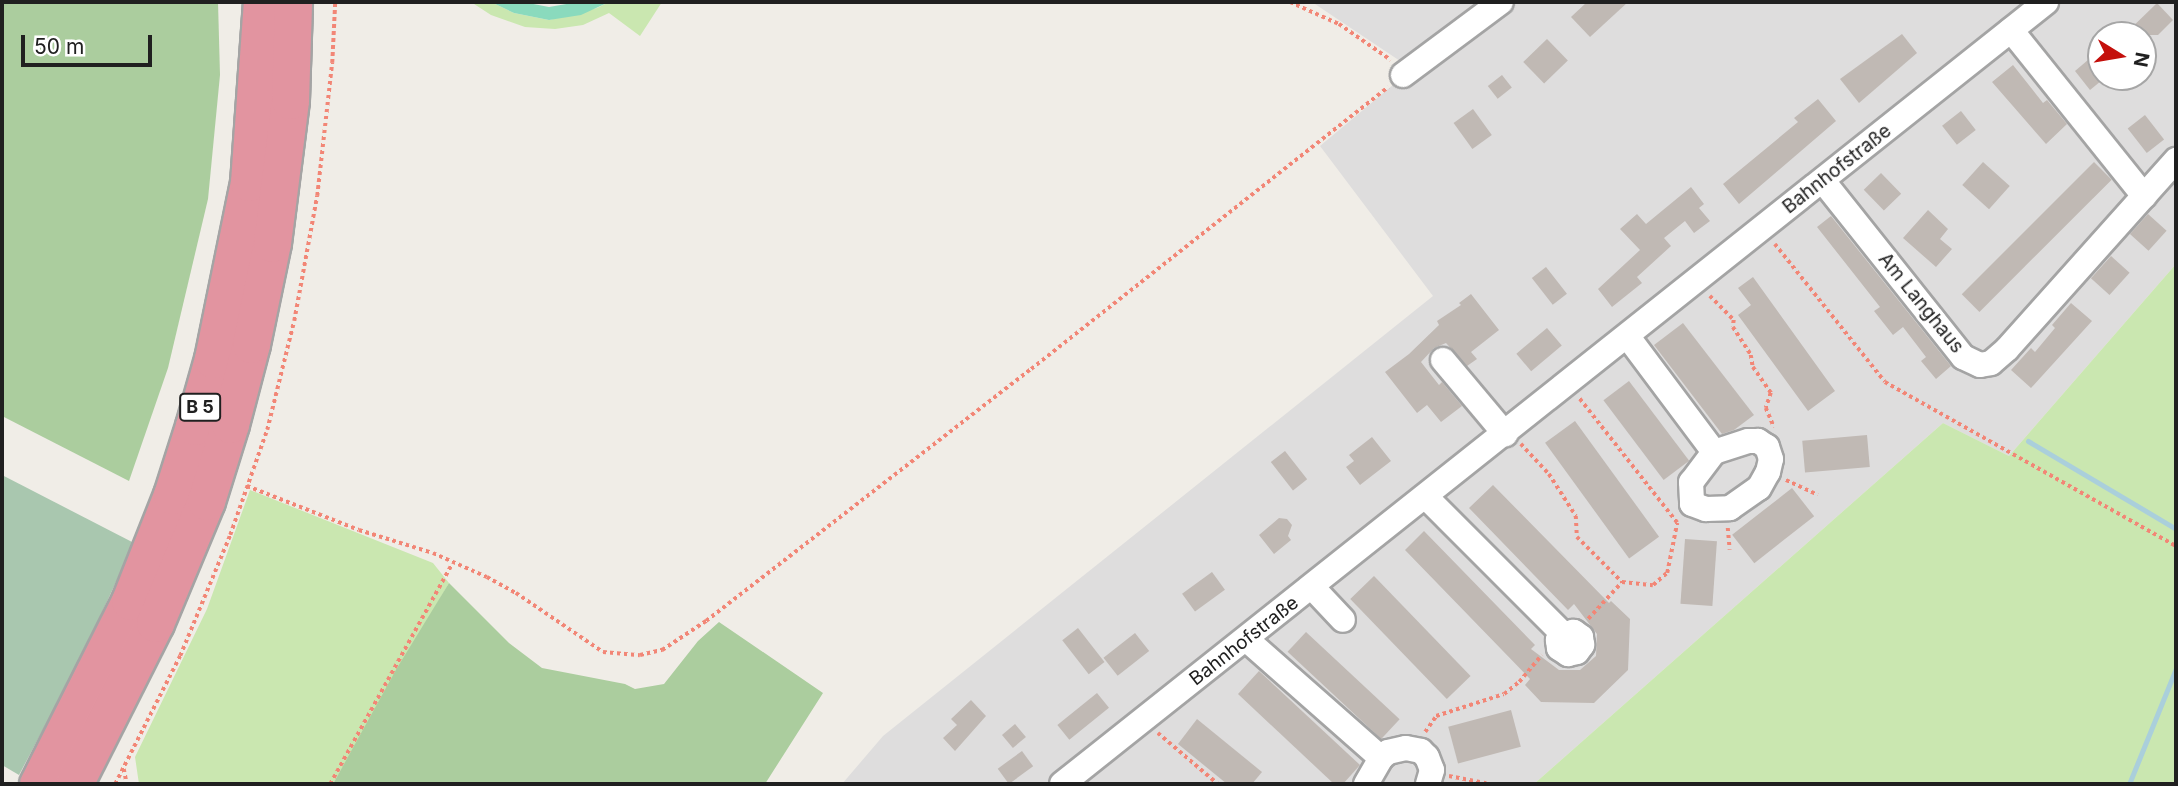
<!DOCTYPE html>
<html>
<head>
<meta charset="utf-8">
<style>
	body { margin:0 }
	#map { position:relative; width:2178px; height:786px; overflow:hidden; background:#f0ede7; font-family:Inter,sans-serif }
	div>[style] { position:absolute }
	.residential>* { inset:0; background:#dedddd }
	.grass>* { inset:0; background:#cae7b0 }
	.forest>* { inset:0; background:#abcd9e }
	.cemetery>* { inset:0; background:#a9c7af }
	.pitch>* { inset:0; background:#8adabd }
	.stream>* { height:5px; margin:-2.5px; padding:0 2.5px; transform-origin:2.5px; border-radius:2.5px; background:#aacfdb }
	.building>* { inset:0; background:#c0b9b4; transform-origin:0 0 }
	.path>* { height:3.5px; margin-top:-1.75px; transform-origin:0; background:repeating-linear-gradient(90deg,#f28676 0 3.5px,transparent 0 7px) }
	.roads { filter:drop-shadow(2px 0 #a4a4a4) drop-shadow(-2px 0 #a4a4a4) drop-shadow(0 2px #a4a4a4) drop-shadow(0 -2px #a4a4a4) }
	.minor>* { height:24px; margin:-12px; padding:0 12px; transform-origin:12px; border-radius:12px; background:#fff }
	.highway>* { height:37px; margin:-18.5px; padding:0 18.5px; transform-origin:18.5px; border-radius:18.5px; background:#e294a0 }
	span { translate:-50% -50%; white-space:nowrap; text-align:center; line-height:1.15; -webkit-text-stroke:6px #fff; paint-order:stroke }
	.shield-label span { padding:2px 5px; background:#fff; border:2px solid; border-radius:5px; -webkit-text-stroke-width:0 }
	.shield-label { font-size:18px; color:#202020; font-weight:700 }
	.street-label { font-size:19px; color:#202020 }
	.frame { position:absolute; inset:0; border:4px solid #202020; pointer-events:none }
	.north { position:absolute; left:2087px; top:21px; width:70px; height:70px; box-sizing:border-box; background:#fff; border:2px solid #a6a6a6; border-radius:50%; rotate:101deg; font-size:19px; font-weight:700; line-height:28px; text-align:center; color:#202020 }
	.north::after { content:''; display:block; margin:auto; width:24px; height:32px; background:#c4100c; clip-path:polygon(50% 0,100% 100%,50% 72%,0 100%) }
	.scale { position:absolute; left:21px; top:35px; width:131px; height:32px; box-sizing:border-box; border:4px solid #202020; border-top:0; padding-left:9px; font-size:21px; line-height:24px; white-space:nowrap; color:#202020; -webkit-text-stroke:5px #fff; paint-order:stroke }
</style>
</head>
<body>
<div id="map">
	<div class="residential">
		<div style="clip-path:polygon(evenodd,1312px 2px,2176px 2px,2176px 264px,2009px 456px,1943px 423px,1534px 784px,842px 784px,883px 736px,1433px 296px,1320px 146px,1412px 69px,1312px 2px,2101px 35px,2143px 35px,2143px 77px,2101px 77px,2101px 35px)"></div>
	</div>
	<div class="grass">
		<div style="clip-path:polygon(471px 2px,491px 2px,514px 13px,549px 20px,597px 8px,609px 2px,662px 2px,640px 36px,609px 13px,583px 25px,555px 29px,525px 27px,491px 15px)"></div>
		<div style="clip-path:polygon(2176px 264px,2176px 784px,1534px 784px,1943px 423px,2009px 456px)"></div>
		<div style="clip-path:polygon(250px 490px,433px 563px,449px 583px,333px 784px,139px 784px,135px 757px,207px 609px)"></div>
	</div>
	<div class="forest">
		<div style="clip-path:polygon(2px 2px,218px 2px,220px 75px,208px 199px,168px 368px,129px 481px,2px 416px)"></div>
		<div style="clip-path:polygon(449px 583px,509px 643px,542px 668px,625px 684px,635px 689px,664px 684px,698px 641px,719px 622px,823px 693px,765px 784px,333px 784px,397px 668px)"></div>
	</div>
	<div class="cemetery">
		<div style="clip-path:polygon(2px 475px,134px 543px,81px 658px,19px 775px,2px 765px)"></div>
	</div>
	<div class="pitch">
		<div style="clip-path:polygon(491px 2px,523px 2px,549px 7px,578px 2px,609px 2px,581px 15px,549px 20px,514px 13px)"></div>
	</div>
	<div class="stream">
		<div style="left:2028px;top:441px;width:172px;rotate:30.7deg"></div>
		<div style="left:2129px;top:784px;width:125px;rotate:-67.9deg"></div>
	</div>
	<div class="building">
		<div style="clip-path:polygon(1587px 2px,1628px 2px,1590px 37px,1571px 17px)"></div>
		<div style="clip-path:polygon(2157px 3px,2173px 20px,2158px 35px,2124px 35px)"></div>
		<div style="clip-path:polygon(1902px 34px,1917px 53px,1859px 103px,1840px 79px)"></div>
		<div style="left:1547px;top:39px;width:30px;height:33px;rotate:46deg"></div>
		<div style="clip-path:polygon(2095px 54px,2101px 62px,2101px 81px,2090px 90px,2075px 71px)"></div>
		<div style="clip-path:polygon(2013px 65px,2043px 103px,2047px 100px,2067px 124px,2046px 144px,1992px 82px)"></div>
		<div style="left:1502px;top:75px;width:16px;height:18px;rotate:52deg"></div>
		<div style="clip-path:polygon(1818px 99px,1836px 121px,1739px 204px,1723px 184px,1798px 122px,1794px 118px)"></div>
		<div style="left:1473px;top:109px;width:32px;height:24px;rotate:54deg"></div>
		<div style="left:1961px;top:111px;width:24px;height:24px;rotate:52deg"></div>
		<div style="left:2145px;top:115px;width:31px;height:22px;rotate:52deg"></div>
		<div style="left:1983px;top:162px;width:36px;height:31px;rotate:42deg"></div>
		<div style="left:2094px;top:162px;width:25px;height:187px;rotate:45deg"></div>
		<div style="left:1881px;top:173px;width:29px;height:24px;rotate:46deg"></div>
		<div style="clip-path:polygon(1691px 187px,1704px 204px,1699px 208px,1710px 221px,1694px 233px,1685px 221px,1664px 238px,1671px 246px,1637px 277px,1642px 283px,1612px 307px,1598px 289px,1640px 250px,1620px 229px,1637px 214px,1646px 224px)"></div>
		<div style="clip-path:polygon(1928px 210px,1948px 229px,1940px 239px,1952px 249px,1936px 267px,1903px 238px)"></div>
		<div style="left:2148px;top:214px;width:25px;height:27px;rotate:42deg"></div>
		<div style="clip-path:polygon(1831px 216px,1951px 366px,1936px 379px,1921px 361px,1926px 357px,1903px 327px,1893px 335px,1874px 311px,1880px 307px,1817px 227px)"></div>
		<div style="left:2111px;top:256px;width:25px;height:30px;rotate:42deg"></div>
		<div style="left:1546px;top:267px;width:34px;height:18px;rotate:52deg"></div>
		<div style="clip-path:polygon(1753px 277px,1835px 391px,1808px 411px,1738px 315px,1751px 305px,1738px 288px)"></div>
		<div style="clip-path:polygon(1471px 294px,1499px 330px,1471px 352px,1477px 359px,1467px 366px,1446px 343px,1434px 348px,1421px 362px,1439px 385px,1442px 382px,1462px 406px,1441px 422px,1427px 405px,1417px 413px,1385px 372px,1409px 354px,1439px 325px,1437px 321px,1461px 305px,1459px 303px)"></div>
		<div style="clip-path:polygon(2071px 303px,2092px 321px,2031px 388px,2011px 370px,2031px 348px,2035px 352px,2055px 328px,2052px 325px)"></div>
		<div style="clip-path:polygon(1683px 323px,1754px 415px,1734px 430px,1722px 434px,1654px 345px)"></div>
		<div style="left:1547px;top:328px;width:23px;height:40px;rotate:50deg"></div>
		<div style="left:1629px;top:381px;width:100px;height:32px;rotate:53deg"></div>
		<div style="left:1575px;top:421px;width:143px;height:37px;rotate:54deg"></div>
		<div style="left:1867px;top:435px;width:32px;height:65px;rotate:85deg"></div>
		<div style="clip-path:polygon(1372px 437px,1391px 461px,1360px 485px,1346px 467px,1354px 461px,1349px 455px)"></div>
		<div style="left:1285px;top:451px;width:36px;height:18px;rotate:52deg"></div>
		<div style="clip-path:polygon(1493px 485px,1609px 603px,1611px 601px,1630px 619px,1628px 670px,1594px 703px,1541px 702px,1525px 685px,1530px 679px,1405px 550px,1424px 531px,1535px 645px,1531px 649px,1559px 670px,1580px 670px,1596px 656px,1597px 634px,1574px 604px,1568px 610px,1469px 508px)"></div>
		<div style="left:1792px;top:488px;width:36px;height:76px;rotate:52deg"></div>
		<div style="clip-path:polygon(1279px 518px,1287px 519px,1292px 525px,1288px 536px,1291px 540px,1274px 554px,1259px 535px)"></div>
		<div style="left:1685px;top:539px;width:32px;height:65px;rotate:4deg"></div>
		<div style="left:1212px;top:572px;width:22px;height:37px;rotate:54deg"></div>
		<div style="left:1374px;top:576px;width:139px;height:33px;rotate:46deg"></div>
		<div style="left:1078px;top:628px;width:43px;height:20px;rotate:52deg"></div>
		<div style="left:1306px;top:632px;width:128px;height:27px;rotate:43deg"></div>
		<div style="left:1135px;top:633px;width:23px;height:40px;rotate:52deg"></div>
		<div style="clip-path:polygon(1259px 671px,1360px 765px,1343px 784px,1334px 784px,1238px 694px)"></div>
		<div style="left:1097px;top:693px;width:19px;height:51px;rotate:51deg"></div>
		<div style="clip-path:polygon(971px 700px,986px 716px,955px 751px,943px 738px,957px 725px,951px 719px)"></div>
		<div style="left:1511px;top:710px;width:38px;height:65px;rotate:75deg"></div>
		<div style="clip-path:polygon(1197px 719px,1262px 772px,1252px 784px,1227px 784px,1178px 744px)"></div>
		<div style="left:1015px;top:724px;width:17px;height:17px;rotate:50deg"></div>
		<div style="left:1022px;top:751px;width:19px;height:30px;rotate:54deg"></div>
	</div>
	<div class="path">
		<div style="left:1290px;top:2px;width:54px;rotate:24.2deg"></div>
		<div style="left:1339px;top:24px;width:63px;rotate:34.7deg"></div>
		<div style="left:1775px;top:244px;width:176px;rotate:51.4deg"></div>
		<div style="left:1885px;top:382px;width:334px;rotate:29.4deg"></div>
		<div style="left:1710px;top:296px;width:34px;rotate:45deg"></div>
		<div style="left:1734px;top:320px;width:7px;rotate:98deg"></div>
		<div style="left:1733px;top:327px;width:33px;rotate:57deg"></div>
		<div style="left:1751px;top:355px;width:12px;rotate:81deg"></div>
		<div style="left:1753px;top:367px;width:32px;rotate:55deg"></div>
		<div style="left:1771px;top:393px;width:16px;rotate:108deg"></div>
		<div style="left:1766px;top:408px;width:21px;rotate:67deg"></div>
		<div style="left:1521px;top:444px;width:41px;rotate:47deg"></div>
		<div style="left:1549px;top:474px;width:50px;rotate:57.3deg"></div>
		<div style="left:1576px;top:516px;width:21px;rotate:87deg"></div>
		<div style="left:1577px;top:537px;width:64px;rotate:45deg"></div>
		<div style="left:1622px;top:582px;width:31px;rotate:6deg"></div>
		<div style="left:1653px;top:585px;width:18px;rotate:-41deg"></div>
		<div style="left:1667px;top:573px;width:51px;rotate:-78.7deg"></div>
		<div style="left:1677px;top:523px;width:160px;rotate:-128.2deg"></div>
		<div style="left:1786px;top:480px;width:35px;rotate:25deg"></div>
		<div style="left:247px;top:486px;width:120px;rotate:21.4deg"></div>
		<div style="left:359px;top:530px;width:77px;rotate:17.3deg"></div>
		<div style="left:433px;top:553px;width:59px;rotate:24deg"></div>
		<div style="left:487px;top:577px;width:33px;rotate:29deg"></div>
		<div style="left:516px;top:593px;width:105px;rotate:34.1deg"></div>
		<div style="left:603px;top:652px;width:37px;rotate:5deg"></div>
		<div style="left:640px;top:655px;width:23px;rotate:-13deg"></div>
		<div style="left:662px;top:650px;width:53px;rotate:-33.4deg"></div>
		<div style="left:706px;top:621px;width:411px;rotate:-37.8deg"></div>
		<div style="left:1031px;top:369px;width:455px;rotate:-38.3deg"></div>
		<div style="left:1728px;top:528px;width:22px;rotate:85deg"></div>
		<div style="left:1588px;top:619px;width:50px;rotate:-47.4deg"></div>
		<div style="left:1425px;top:732px;width:19px;rotate:-55deg"></div>
		<div style="left:1436px;top:716px;width:71px;rotate:-17.9deg"></div>
		<div style="left:1504px;top:694px;width:19px;rotate:-39deg"></div>
		<div style="left:1519px;top:682px;width:35px;rotate:-50deg"></div>
		<div style="left:1158px;top:733px;width:79px;rotate:40.4deg"></div>
		<div style="left:124px;top:769px;width:15px;rotate:79deg"></div>
		<div style="left:1449px;top:776px;width:38px;rotate:11deg"></div>
		<div style="left:115px;top:784px;width:144px;rotate:-63.1deg"></div>
		<div style="left:180px;top:656px;width:131px;rotate:-67.5deg"></div>
		<div style="left:230px;top:535px;width:111px;rotate:-70.6deg"></div>
		<div style="left:267px;top:430px;width:112px;rotate:-76.1deg"></div>
		<div style="left:294px;top:321px;width:127px;rotate:-79.6deg"></div>
		<div style="left:317px;top:196px;width:134px;rotate:-83.6deg"></div>
		<div style="left:332px;top:63px;width:61px;rotate:-87.2deg"></div>
		<div style="left:330px;top:784px;width:252px;rotate:-61deg"></div>
	</div>
	<div class="roads">
		<div class="minor">
			<div style="left:2011px;top:30px;width:213px;rotate:51.3deg"></div>
			<div style="left:1403px;top:75px;width:122px;rotate:-36.7deg"></div>
			<div style="left:1823px;top:181px;width:225px;rotate:51.5deg"></div>
			<div style="left:1963px;top:357px;width:19px;rotate:25deg"></div>
			<div style="left:1980px;top:365px;width:11px;rotate:-10deg"></div>
			<div style="left:1991px;top:363px;width:21px;rotate:-41deg"></div>
			<div style="left:2007px;top:349px;width:254px;rotate:-48.2deg"></div>
			<div style="left:1628px;top:337px;width:144px;rotate:53.2deg"></div>
			<div style="left:1714px;top:452px;width:38px;rotate:127deg"></div>
			<div style="left:1691px;top:482px;width:22px;rotate:87deg"></div>
			<div style="left:1692px;top:504px;width:15px;rotate:20deg"></div>
			<div style="left:1706px;top:509px;width:24px;rotate:-2deg"></div>
			<div style="left:1730px;top:508px;width:35px;rotate:-35deg"></div>
			<div style="left:1759px;top:488px;width:18px;rotate:-61deg"></div>
			<div style="left:1768px;top:472px;width:13px;rotate:-77deg"></div>
			<div style="left:1771px;top:459px;width:13px;rotate:-108deg"></div>
			<div style="left:1767px;top:447px;width:11px;rotate:-146deg"></div>
			<div style="left:1758px;top:441px;width:10px;rotate:180deg"></div>
			<div style="left:1748px;top:441px;width:36px;rotate:162deg"></div>
			<div style="left:1443px;top:360px;width:97px;rotate:50deg"></div>
			<div style="left:1426px;top:497px;width:194px;rotate:45deg"></div>
			<div style="left:1563px;top:634px;width:8px;rotate:130deg"></div>
			<div style="left:1558px;top:640px;width:8px;rotate:83deg"></div>
			<div style="left:1559px;top:648px;width:11px;rotate:34deg"></div>
			<div style="left:1568px;top:654px;width:9px;rotate:-13deg"></div>
			<div style="left:1577px;top:652px;width:9px;rotate:-54deg"></div>
			<div style="left:1582px;top:645px;width:8px;rotate:-97deg"></div>
			<div style="left:1581px;top:637px;width:9px;rotate:-144deg"></div>
			<div style="left:1574px;top:632px;width:11px;rotate:170deg"></div>
			<div style="left:1312px;top:587px;width:45px;rotate:46.8deg"></div>
			<div style="left:1246px;top:639px;width:180px;rotate:41.4deg"></div>
			<div style="left:1062px;top:784px;width:1257px;rotate:-38.47deg"></div>
			<div style="left:1366px;top:784px;width:30px;rotate:-60deg"></div>
			<div style="left:1381px;top:758px;width:9px;rotate:-41deg"></div>
			<div style="left:1388px;top:752px;width:18px;rotate:-13deg"></div>
			<div style="left:1406px;top:748px;width:15px;rotate:11deg"></div>
			<div style="left:1421px;top:751px;width:8px;rotate:45deg"></div>
			<div style="left:1427px;top:757px;width:14px;rotate:69deg"></div>
			<div style="left:1432px;top:770px;width:15px;rotate:106deg"></div>
		</div>
		<div class="highway">
			<div style="left:38px;top:784px;width:205px;rotate:-63.3deg"></div>
			<div style="left:130px;top:601px;width:114px;rotate:-68.4deg"></div>
			<div style="left:172px;top:495px;width:72px;rotate:-72.3deg"></div>
			<div style="left:194px;top:426px;width:70px;rotate:-74.2deg"></div>
			<div style="left:213px;top:359px;width:181px;rotate:-78.5deg"></div>
			<div style="left:249px;top:182px;width:180px;rotate:-85.9deg"></div>
			<div style="left:74px;top:784px;width:180px;rotate:-63.3deg"></div>
			<div style="left:155px;top:623px;width:132px;rotate:-67.3deg"></div>
			<div style="left:206px;top:501px;width:81px;rotate:-72.7deg"></div>
			<div style="left:230px;top:424px;width:83px;rotate:-75.3deg"></div>
			<div style="left:251px;top:344px;width:103px;rotate:-78.3deg"></div>
			<div style="left:272px;top:243px;width:144px;rotate:-82.8deg"></div>
			<div style="left:290px;top:100px;width:98px;rotate:-88.2deg"></div>
		</div>
	</div>
	<div class="shield-label">
		<span style="left:200px;top:407px">B 5</span>
	</div>
	<div class="street-label">
		<span style="left:1837px;top:169px;rotate:-38deg">Bahnhofstraße</span>
		<span style="left:1921px;top:303px;rotate:51deg">Am Langhaus</span>
		<span style="left:1244px;top:641px;rotate:-38deg">Bahnhofstraße</span>
	</div>
	<div class="frame"></div>
	<div class="north">N</div>
	<div class="scale">50 m</div>
</div>
</body>
</html>
